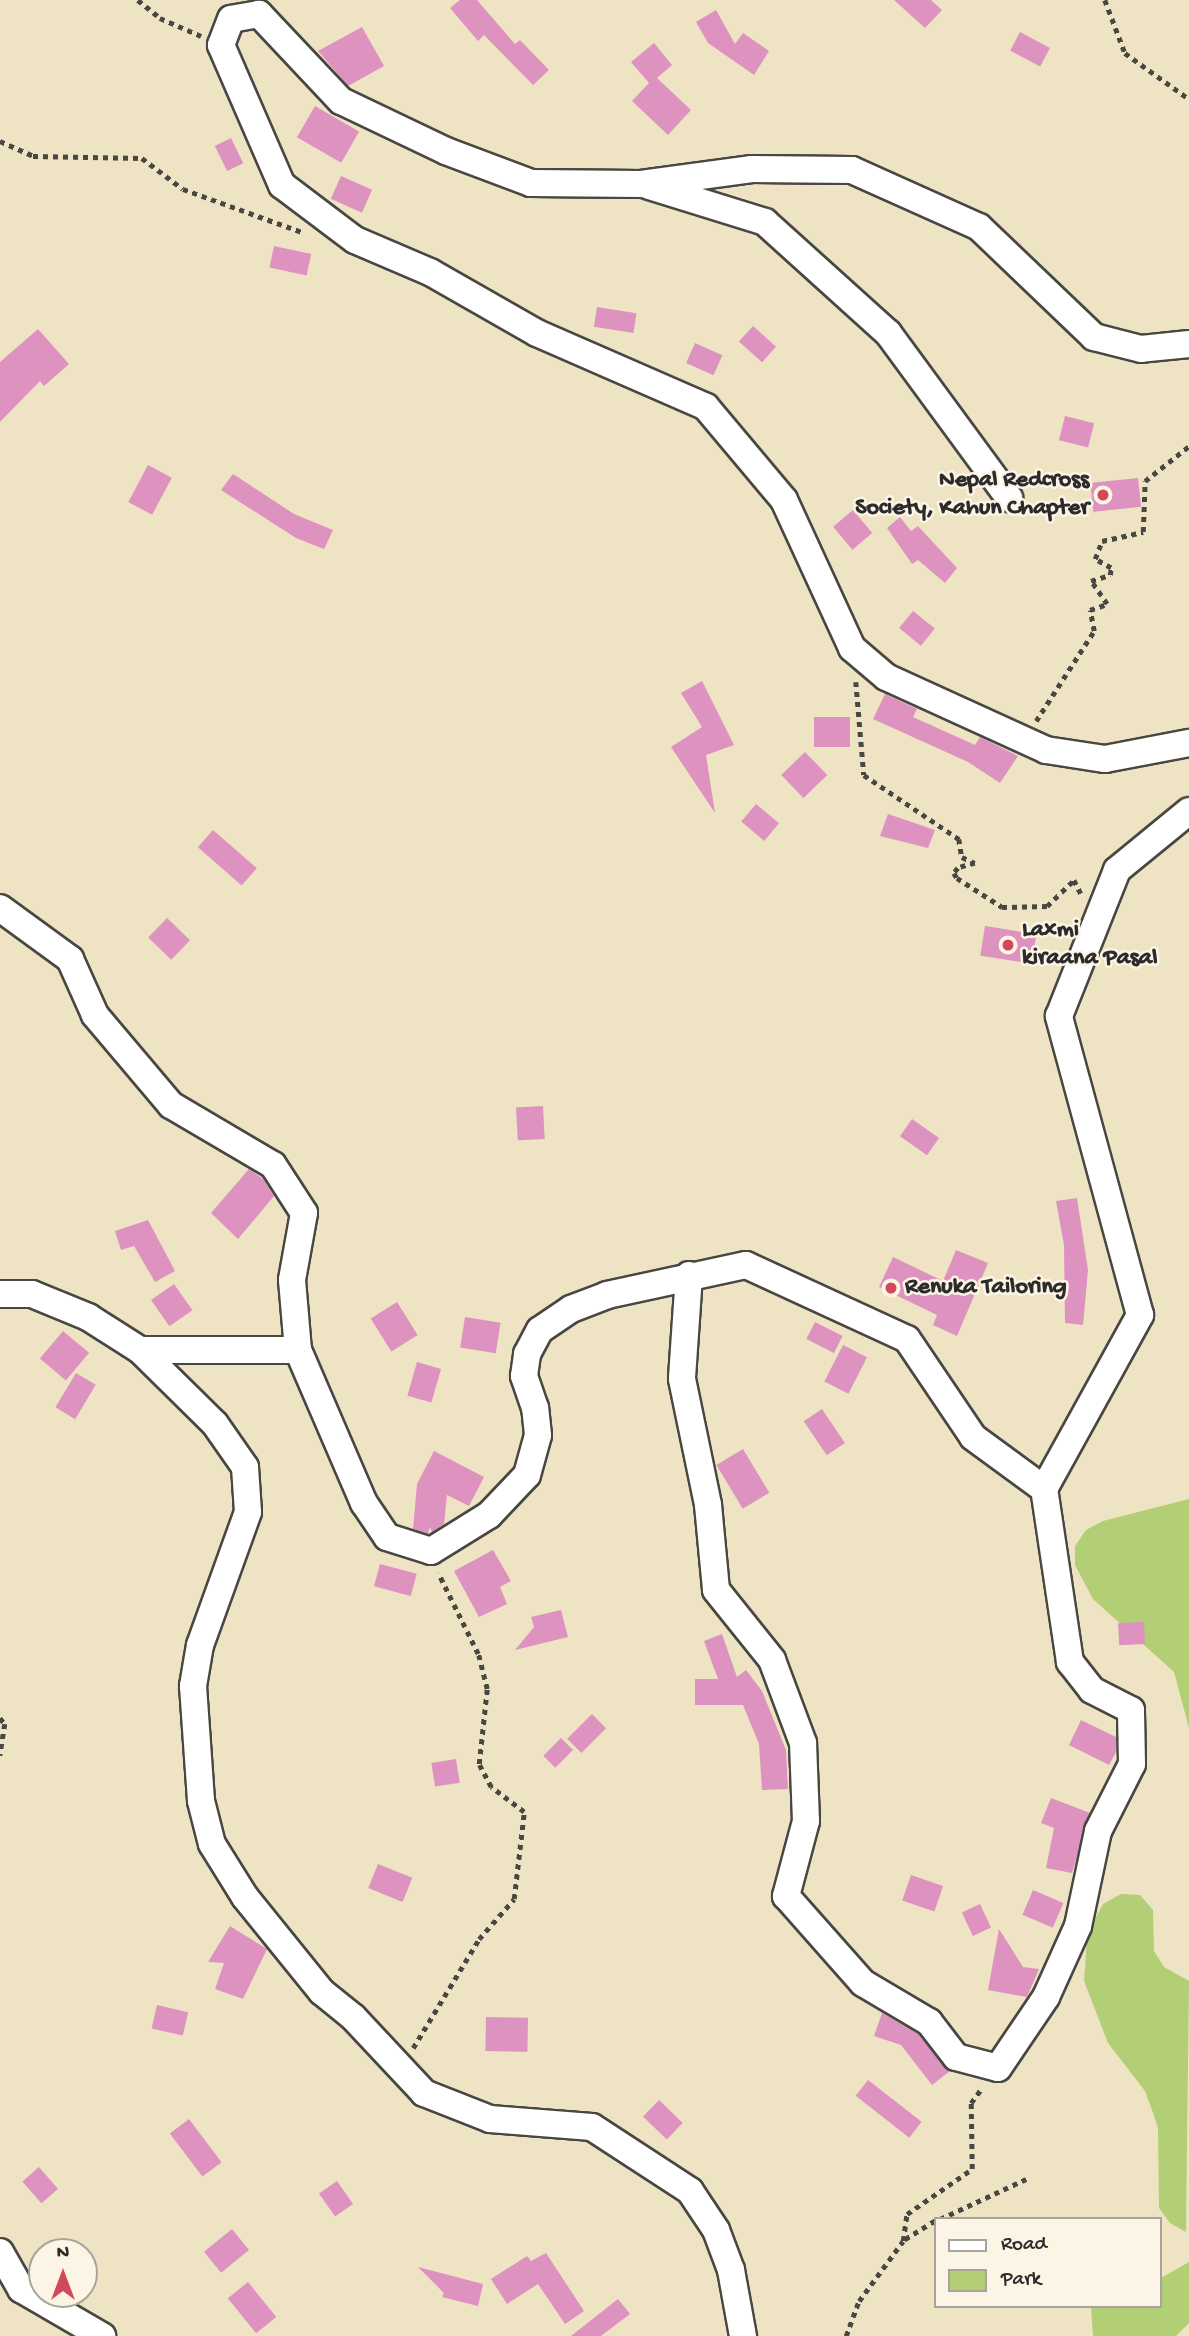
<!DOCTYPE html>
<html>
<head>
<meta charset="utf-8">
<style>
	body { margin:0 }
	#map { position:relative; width:1189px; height:2336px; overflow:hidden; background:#eee3c3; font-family:"Gochi Hand",sans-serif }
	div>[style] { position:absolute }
	.green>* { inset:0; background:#b3cf75 }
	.building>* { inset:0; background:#de92c0; transform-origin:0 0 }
	.path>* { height:4.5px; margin-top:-2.25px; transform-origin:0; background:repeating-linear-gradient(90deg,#484742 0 5px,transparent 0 10px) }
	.roads { filter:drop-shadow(2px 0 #484742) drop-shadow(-2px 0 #484742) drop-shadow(0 2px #484742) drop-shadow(0 -2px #484742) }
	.street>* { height:26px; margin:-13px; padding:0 13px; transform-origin:13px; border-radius:13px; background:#fff }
	.dots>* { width:19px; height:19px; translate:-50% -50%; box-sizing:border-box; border:4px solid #fcf5e5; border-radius:50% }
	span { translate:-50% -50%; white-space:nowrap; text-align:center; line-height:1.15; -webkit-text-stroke:5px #fcf5e5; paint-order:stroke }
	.poi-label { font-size:24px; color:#2b2b2b; font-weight:700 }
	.right { translate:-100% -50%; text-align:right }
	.left { translate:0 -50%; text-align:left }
	.legend { position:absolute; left:934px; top:2217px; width:228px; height:91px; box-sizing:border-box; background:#fcf5e5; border:2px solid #a8a49b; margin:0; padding:9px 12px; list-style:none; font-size:21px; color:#2b2b2b }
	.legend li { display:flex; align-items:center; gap:14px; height:35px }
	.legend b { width:35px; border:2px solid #a8a49b }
	.north { position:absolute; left:28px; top:2238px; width:70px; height:70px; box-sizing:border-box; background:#fcf5e5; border:2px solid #a8a49b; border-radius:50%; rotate:0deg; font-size:19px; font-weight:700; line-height:28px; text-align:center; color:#2b2b2b }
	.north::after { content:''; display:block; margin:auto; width:24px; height:32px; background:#d1495b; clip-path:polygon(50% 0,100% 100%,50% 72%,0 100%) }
</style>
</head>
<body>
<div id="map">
	<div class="green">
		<div style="clip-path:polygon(1189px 1499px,1189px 1728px,1174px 1672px,1093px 1599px,1075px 1565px,1075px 1546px,1086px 1530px,1103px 1521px)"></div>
		<div style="clip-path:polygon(1121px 1894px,1140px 1895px,1153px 1910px,1154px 1951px,1164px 1967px,1189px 1981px,1186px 2232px,1170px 2223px,1159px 2208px,1158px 2128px,1152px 2110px,1145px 2091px,1108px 2043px,1084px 1981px,1087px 1939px,1094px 1921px,1103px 1904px)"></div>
		<div style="clip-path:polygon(1189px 2262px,1189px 2323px,1176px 2336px,1093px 2336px,1091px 2306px,1159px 2306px,1159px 2279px)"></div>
	</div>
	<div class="building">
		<div style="clip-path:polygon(460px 0,477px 0,515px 44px,520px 40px,549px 70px,533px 85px,484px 35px,478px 41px,450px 8px)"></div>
		<div style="clip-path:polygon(894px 0,931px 0,942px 10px,925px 28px)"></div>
		<div style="clip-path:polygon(716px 10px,735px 44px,743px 33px,769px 51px,754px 75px,708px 43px,696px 22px)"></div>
		<div style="clip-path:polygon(362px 27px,384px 66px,348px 86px,318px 51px)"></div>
		<div style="left:1020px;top:32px;width:34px;height:21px;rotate:28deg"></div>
		<div style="clip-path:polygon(654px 43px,672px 65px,657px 78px,691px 110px,668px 135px,632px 101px,649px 83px,631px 62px)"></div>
		<div style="left:315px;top:106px;width:51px;height:36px;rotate:30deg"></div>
		<div style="left:231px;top:138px;width:28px;height:18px;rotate:64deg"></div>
		<div style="left:341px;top:176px;width:34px;height:25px;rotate:24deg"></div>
		<div style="left:274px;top:246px;width:38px;height:22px;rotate:12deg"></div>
		<div style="left:597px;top:307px;width:40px;height:20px;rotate:9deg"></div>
		<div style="left:753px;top:326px;width:31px;height:21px;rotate:42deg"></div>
		<div style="clip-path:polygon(38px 329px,69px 364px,44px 386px,40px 381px,0 422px,0 362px)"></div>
		<div style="left:695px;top:343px;width:30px;height:22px;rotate:24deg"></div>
		<div style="left:1065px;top:416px;width:30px;height:25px;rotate:14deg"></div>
		<div style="left:148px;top:465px;width:27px;height:42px;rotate:28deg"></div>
		<div style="clip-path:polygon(233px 474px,294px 514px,333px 530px,324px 549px,296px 538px,221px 490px)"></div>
		<div style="left:1138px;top:478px;width:29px;height:48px;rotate:84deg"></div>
		<div style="left:853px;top:510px;width:30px;height:26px;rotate:50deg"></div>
		<div style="clip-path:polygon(900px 517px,911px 531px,918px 526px,957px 568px,945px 583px,918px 560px,912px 564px,887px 528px)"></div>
		<div style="left:913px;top:611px;width:28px;height:22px;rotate:39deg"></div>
		<div style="clip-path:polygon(702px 681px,734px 745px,706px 755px,715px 813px,671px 747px,702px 727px,681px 693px)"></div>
		<div style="clip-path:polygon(885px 694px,917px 709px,913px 717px,975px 745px,980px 737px,1018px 756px,1000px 783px,968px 762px,873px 719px)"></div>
		<div style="left:850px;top:717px;width:30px;height:36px;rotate:90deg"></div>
		<div style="left:805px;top:752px;width:32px;height:33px;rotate:46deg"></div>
		<div style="left:756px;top:804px;width:30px;height:23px;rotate:40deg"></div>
		<div style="clip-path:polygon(888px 814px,935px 830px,928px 848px,880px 836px)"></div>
		<div style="left:213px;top:830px;width:58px;height:23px;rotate:41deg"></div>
		<div style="left:167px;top:918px;width:32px;height:27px;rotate:44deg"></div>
		<div style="left:985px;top:926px;width:52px;height:30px;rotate:9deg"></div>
		<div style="left:543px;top:1106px;width:33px;height:27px;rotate:87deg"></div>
		<div style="left:912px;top:1119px;width:33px;height:21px;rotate:35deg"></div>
		<div style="clip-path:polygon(249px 1169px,263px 1179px,274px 1196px,238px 1239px,211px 1213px)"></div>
		<div style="clip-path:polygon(1077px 1198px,1088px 1270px,1083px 1325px,1065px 1323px,1064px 1245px,1056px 1201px)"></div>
		<div style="clip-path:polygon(148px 1220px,175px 1271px,155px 1282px,134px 1246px,121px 1250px,115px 1231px)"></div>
		<div style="clip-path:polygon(956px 1250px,988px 1263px,957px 1336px,933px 1325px,937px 1315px,879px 1287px,893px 1257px,943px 1281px)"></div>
		<div style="left:174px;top:1284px;width:32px;height:28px;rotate:55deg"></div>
		<div style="left:397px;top:1302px;width:39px;height:31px;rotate:58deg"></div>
		<div style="left:465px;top:1317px;width:36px;height:31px;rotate:9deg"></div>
		<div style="left:815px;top:1322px;width:31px;height:19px;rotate:27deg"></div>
		<div style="left:63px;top:1331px;width:34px;height:36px;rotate:40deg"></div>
		<div style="left:843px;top:1345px;width:27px;height:41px;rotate:27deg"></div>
		<div style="left:417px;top:1362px;width:25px;height:35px;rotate:16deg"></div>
		<div style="left:76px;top:1373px;width:23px;height:40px;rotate:31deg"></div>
		<div style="left:822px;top:1409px;width:41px;height:22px;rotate:56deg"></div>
		<div style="left:743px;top:1449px;width:51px;height:31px;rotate:59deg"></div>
		<div style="clip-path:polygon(434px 1451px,484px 1477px,469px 1506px,447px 1495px,444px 1524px,432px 1532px,430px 1527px,428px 1534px,413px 1529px,417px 1484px)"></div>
		<div style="clip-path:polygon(493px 1550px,511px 1581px,500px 1587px,507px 1604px,479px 1617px,454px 1571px)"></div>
		<div style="left:380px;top:1564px;width:38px;height:23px;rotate:15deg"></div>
		<div style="clip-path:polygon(561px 1610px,568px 1637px,515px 1650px,534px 1627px,531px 1617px)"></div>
		<div style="left:1144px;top:1622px;width:22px;height:26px;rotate:87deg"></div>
		<div style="clip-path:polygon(722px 1634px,737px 1677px,746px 1670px,762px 1691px,786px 1750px,788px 1789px,762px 1790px,759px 1744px,743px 1705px,695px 1705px,695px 1679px,718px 1679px,704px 1641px)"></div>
		<div style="left:592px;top:1714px;width:20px;height:35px;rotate:45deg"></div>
		<div style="clip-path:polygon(1081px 1720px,1116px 1737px,1116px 1752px,1109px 1765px,1069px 1745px)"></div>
		<div style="left:561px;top:1738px;width:17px;height:25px;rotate:45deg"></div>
		<div style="left:456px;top:1759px;width:24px;height:25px;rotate:81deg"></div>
		<div style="clip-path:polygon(1051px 1798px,1090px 1813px,1072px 1873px,1046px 1868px,1054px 1828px,1041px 1823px)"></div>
		<div style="left:378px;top:1864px;width:37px;height:26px;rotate:22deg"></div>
		<div style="left:911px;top:1875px;width:34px;height:27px;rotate:19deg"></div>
		<div style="left:1033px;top:1890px;width:33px;height:27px;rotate:23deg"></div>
		<div style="left:980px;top:1904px;width:26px;height:20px;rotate:65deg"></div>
		<div style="clip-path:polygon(230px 1926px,267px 1949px,243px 1999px,215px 1989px,224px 1963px,208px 1962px)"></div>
		<div style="clip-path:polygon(999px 1929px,1023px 1967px,1039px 1969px,1027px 1997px,988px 1990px)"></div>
		<div style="left:157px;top:2005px;width:32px;height:24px;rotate:13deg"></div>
		<div style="clip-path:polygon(882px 2013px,918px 2034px,950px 2071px,932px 2085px,901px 2045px,874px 2036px)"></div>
		<div style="left:486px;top:2017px;width:42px;height:34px;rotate:1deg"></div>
		<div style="left:868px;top:2080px;width:68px;height:20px;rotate:38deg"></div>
		<div style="left:659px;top:2100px;width:33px;height:23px;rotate:44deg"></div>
		<div style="left:189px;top:2119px;width:54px;height:24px;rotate:53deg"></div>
		<div style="left:39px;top:2167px;width:29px;height:22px;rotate:49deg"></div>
		<div style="left:337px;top:2181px;width:28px;height:22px;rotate:55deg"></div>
		<div style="left:232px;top:2229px;width:27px;height:36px;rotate:51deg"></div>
		<div style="clip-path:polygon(546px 2253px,584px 2311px,565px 2324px,538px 2284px,507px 2304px,491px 2279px,527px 2256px,531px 2261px)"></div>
		<div style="clip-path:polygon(418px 2267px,483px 2284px,478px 2306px,442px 2297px,444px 2293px)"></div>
		<div style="left:248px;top:2282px;width:45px;height:26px;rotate:51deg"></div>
		<div style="clip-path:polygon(618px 2299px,630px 2314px,601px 2336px,571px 2336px)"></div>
	</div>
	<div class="path">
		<div style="left:138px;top:0;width:28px;rotate:39deg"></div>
		<div style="left:160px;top:18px;width:45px;rotate:23.7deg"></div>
		<div style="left:1105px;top:0;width:57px;rotate:69.3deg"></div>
		<div style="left:1125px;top:53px;width:79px;rotate:35.7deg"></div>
		<div style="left:0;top:141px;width:36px;rotate:24deg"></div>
		<div style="left:33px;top:156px;width:109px;rotate:1.1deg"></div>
		<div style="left:142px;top:158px;width:51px;rotate:37.1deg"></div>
		<div style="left:183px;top:189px;width:127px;rotate:19.9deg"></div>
		<div style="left:856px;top:682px;width:93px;rotate:85.1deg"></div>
		<div style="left:864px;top:775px;width:115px;rotate:34deg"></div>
		<div style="left:959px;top:839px;width:18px;rotate:81deg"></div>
		<div style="left:962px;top:857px;width:14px;rotate:25deg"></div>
		<div style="left:975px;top:863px;width:18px;rotate:164deg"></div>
		<div style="left:958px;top:868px;width:6px;rotate:129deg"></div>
		<div style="left:954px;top:873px;width:6px;rotate:59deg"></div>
		<div style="left:957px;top:878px;width:54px;rotate:32.8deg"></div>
		<div style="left:1002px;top:907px;width:45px;rotate:-1.3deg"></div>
		<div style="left:1047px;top:906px;width:37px;rotate:-44deg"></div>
		<div style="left:1074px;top:880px;width:18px;rotate:63deg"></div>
		<div style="left:1036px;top:721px;width:107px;rotate:-57.2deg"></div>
		<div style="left:1094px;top:631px;width:21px;rotate:-101deg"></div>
		<div style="left:1090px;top:610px;width:18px;rotate:-19deg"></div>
		<div style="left:1107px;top:604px;width:28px;rotate:-125deg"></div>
		<div style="left:1091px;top:581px;width:20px;rotate:-18deg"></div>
		<div style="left:1110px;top:575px;width:7px;rotate:-82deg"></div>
		<div style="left:1111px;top:568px;width:18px;rotate:-151deg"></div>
		<div style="left:1095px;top:559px;width:19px;rotate:-69deg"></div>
		<div style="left:1102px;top:541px;width:42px;rotate:-12.4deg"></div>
		<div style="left:1143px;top:532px;width:51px;rotate:-87.8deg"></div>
		<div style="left:1145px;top:481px;width:56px;rotate:-38.5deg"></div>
		<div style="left:0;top:1718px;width:8px;rotate:50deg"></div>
		<div style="left:5px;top:1724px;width:32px;rotate:99deg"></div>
		<div style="left:413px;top:2048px;width:127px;rotate:-58.8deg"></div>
		<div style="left:479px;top:1939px;width:53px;rotate:-48.8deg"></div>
		<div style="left:514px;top:1899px;width:88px;rotate:-83.4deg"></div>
		<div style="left:524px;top:1812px;width:41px;rotate:-142.9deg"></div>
		<div style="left:491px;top:1787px;width:26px;rotate:-118deg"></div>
		<div style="left:479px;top:1764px;width:75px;rotate:-83.9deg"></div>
		<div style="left:487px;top:1689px;width:36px;rotate:-104deg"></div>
		<div style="left:478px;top:1654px;width:90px;rotate:-116.3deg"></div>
		<div style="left:940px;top:2219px;width:95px;rotate:-24.9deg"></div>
		<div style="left:935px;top:2221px;width:38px;rotate:148deg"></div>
		<div style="left:903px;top:2241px;width:27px;rotate:-82deg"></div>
		<div style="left:907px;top:2214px;width:79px;rotate:-34.7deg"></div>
		<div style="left:972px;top:2169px;width:66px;rotate:-90.9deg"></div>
		<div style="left:971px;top:2103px;width:19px;rotate:-54deg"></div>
		<div style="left:846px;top:2336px;width:37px;rotate:-70deg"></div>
		<div style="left:859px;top:2301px;width:74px;rotate:-53.7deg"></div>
	</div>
	<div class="roads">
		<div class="street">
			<div style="left:649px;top:186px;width:121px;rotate:17.2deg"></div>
			<div style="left:765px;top:222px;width:166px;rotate:42.1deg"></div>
			<div style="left:888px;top:333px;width:205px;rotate:53.7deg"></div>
			<div style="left:1189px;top:344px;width:48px;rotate:174.1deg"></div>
			<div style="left:1141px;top:349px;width:49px;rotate:-165.7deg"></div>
			<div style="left:1094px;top:337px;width:159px;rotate:-136.3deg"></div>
			<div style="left:979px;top:227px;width:139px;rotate:-155.8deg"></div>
			<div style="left:852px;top:170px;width:100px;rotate:-179.4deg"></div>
			<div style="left:752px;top:169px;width:112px;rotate:172.3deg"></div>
			<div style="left:641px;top:184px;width:110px;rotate:-179.5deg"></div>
			<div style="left:531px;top:183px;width:91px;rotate:-159.4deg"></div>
			<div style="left:446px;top:151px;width:116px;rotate:-154.5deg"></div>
			<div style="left:341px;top:101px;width:120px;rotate:-133.3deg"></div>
			<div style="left:259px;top:14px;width:28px;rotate:170deg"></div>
			<div style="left:231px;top:19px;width:28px;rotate:111deg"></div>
			<div style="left:221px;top:45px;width:153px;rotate:66.5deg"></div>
			<div style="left:282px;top:185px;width:91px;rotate:37deg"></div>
			<div style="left:355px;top:240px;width:82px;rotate:23.1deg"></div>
			<div style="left:430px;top:272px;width:123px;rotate:29.7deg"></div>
			<div style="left:537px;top:333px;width:184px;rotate:23.6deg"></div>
			<div style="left:706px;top:407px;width:121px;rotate:50deg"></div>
			<div style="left:784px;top:500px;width:163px;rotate:65.3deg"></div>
			<div style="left:852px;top:648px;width:45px;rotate:40.5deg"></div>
			<div style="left:886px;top:677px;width:176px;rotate:24.5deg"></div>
			<div style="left:1046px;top:750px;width:60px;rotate:8.7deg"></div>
			<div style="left:1105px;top:759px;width:86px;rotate:-10.8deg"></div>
			<div style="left:0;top:908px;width:87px;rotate:36.1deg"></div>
			<div style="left:70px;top:959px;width:61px;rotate:65.9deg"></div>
			<div style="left:95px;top:1015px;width:118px;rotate:49.8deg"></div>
			<div style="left:171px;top:1105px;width:118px;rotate:30.5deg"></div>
			<div style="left:273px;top:1165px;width:57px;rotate:57.1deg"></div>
			<div style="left:304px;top:1213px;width:68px;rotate:100.2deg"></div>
			<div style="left:292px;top:1280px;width:70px;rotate:85.1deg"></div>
			<div style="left:689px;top:1275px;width:104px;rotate:93.9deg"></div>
			<div style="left:682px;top:1379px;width:129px;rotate:78.3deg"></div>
			<div style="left:708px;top:1505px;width:85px;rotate:84.6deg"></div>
			<div style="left:716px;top:1590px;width:90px;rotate:51.3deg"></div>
			<div style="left:772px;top:1660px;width:89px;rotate:69.5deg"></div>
			<div style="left:803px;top:1743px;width:78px;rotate:87.8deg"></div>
			<div style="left:806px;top:1821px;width:78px;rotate:104.9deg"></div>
			<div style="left:786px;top:1896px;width:116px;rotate:48.5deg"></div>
			<div style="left:863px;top:1983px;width:77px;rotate:30.6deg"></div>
			<div style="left:929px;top:2022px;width:44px;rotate:52.4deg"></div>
			<div style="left:956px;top:2057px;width:43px;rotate:14.7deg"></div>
			<div style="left:998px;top:2068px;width:86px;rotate:-55.9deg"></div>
			<div style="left:1046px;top:1997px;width:78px;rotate:-65.7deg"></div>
			<div style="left:1078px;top:1926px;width:97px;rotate:-78.1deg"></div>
			<div style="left:1098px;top:1831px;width:75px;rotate:-63.1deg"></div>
			<div style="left:1132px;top:1764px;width:54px;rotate:-91.1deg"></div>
			<div style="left:1131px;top:1710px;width:44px;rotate:-152.9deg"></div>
			<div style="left:1092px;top:1690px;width:36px;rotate:-128deg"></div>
			<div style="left:1070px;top:1662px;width:175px;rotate:-98.5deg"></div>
			<div style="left:0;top:1294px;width:32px"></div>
			<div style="left:32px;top:1294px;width:61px;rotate:22.3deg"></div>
			<div style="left:88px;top:1317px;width:62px;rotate:32.4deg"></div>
			<div style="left:140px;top:1350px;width:158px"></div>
			<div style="left:298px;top:1350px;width:167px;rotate:66.7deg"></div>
			<div style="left:364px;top:1503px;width:41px;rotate:55.9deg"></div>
			<div style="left:387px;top:1537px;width:46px;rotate:17.7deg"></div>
			<div style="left:431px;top:1551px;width:68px;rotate:-31.8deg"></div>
			<div style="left:489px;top:1515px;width:55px;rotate:-46.5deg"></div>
			<div style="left:527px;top:1475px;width:41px;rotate:-74.6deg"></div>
			<div style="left:538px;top:1435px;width:27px;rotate:-96deg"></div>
			<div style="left:535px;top:1408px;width:34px;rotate:-109deg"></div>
			<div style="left:524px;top:1376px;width:22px;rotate:-82deg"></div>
			<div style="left:527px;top:1354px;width:27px;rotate:-62deg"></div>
			<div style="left:540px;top:1330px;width:37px;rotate:-34deg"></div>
			<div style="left:571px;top:1309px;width:39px;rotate:-21deg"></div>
			<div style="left:607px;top:1295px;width:142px;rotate:-12.2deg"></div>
			<div style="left:746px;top:1265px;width:177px;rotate:24.7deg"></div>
			<div style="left:907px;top:1339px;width:118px;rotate:56deg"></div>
			<div style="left:973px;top:1437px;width:88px;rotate:36.2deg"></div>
			<div style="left:1044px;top:1489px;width:199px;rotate:-61.1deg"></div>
			<div style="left:1140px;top:1315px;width:310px;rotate:-105.2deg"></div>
			<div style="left:1059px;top:1016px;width:157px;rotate:-68.3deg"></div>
			<div style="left:1117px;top:870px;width:93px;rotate:-39.3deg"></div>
			<div style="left:140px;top:1350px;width:105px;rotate:44.6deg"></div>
			<div style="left:215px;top:1424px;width:52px;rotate:55.1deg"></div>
			<div style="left:245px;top:1467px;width:45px;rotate:86.2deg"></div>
			<div style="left:248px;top:1512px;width:141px;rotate:109.8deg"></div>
			<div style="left:200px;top:1645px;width:42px;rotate:99.7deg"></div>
			<div style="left:193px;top:1686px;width:115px;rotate:86deg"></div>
			<div style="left:201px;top:1801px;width:44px;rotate:75.7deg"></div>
			<div style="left:212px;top:1844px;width:62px;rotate:58.1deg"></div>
			<div style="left:245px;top:1897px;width:122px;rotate:51deg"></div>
			<div style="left:322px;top:1992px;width:40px;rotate:39deg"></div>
			<div style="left:353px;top:2017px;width:104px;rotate:46.9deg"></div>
			<div style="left:424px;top:2093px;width:71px;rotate:21.5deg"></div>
			<div style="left:490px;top:2119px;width:102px;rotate:4.5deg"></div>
			<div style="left:592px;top:2127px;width:117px;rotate:33.1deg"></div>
			<div style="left:690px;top:2191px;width:47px;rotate:56.3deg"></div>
			<div style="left:716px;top:2230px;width:43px;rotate:69.4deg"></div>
			<div style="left:731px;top:2270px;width:67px;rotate:79.7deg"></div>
			<div style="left:0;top:2252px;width:43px;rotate:60.4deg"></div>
			<div style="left:21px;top:2289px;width:94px;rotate:30.1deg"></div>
		</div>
	</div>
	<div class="dots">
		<div style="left:1103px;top:495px;background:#d1495b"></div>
		<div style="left:1008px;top:945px;background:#d1495b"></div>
		<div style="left:891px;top:1288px;background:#d1495b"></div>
	</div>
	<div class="poi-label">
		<span class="right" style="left:1089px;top:495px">Nepal Redcross<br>Society, Kahun Chapter</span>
		<span class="left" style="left:1022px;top:945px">Laxmi<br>kiraana Pasal</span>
		<span class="left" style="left:905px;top:1288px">Renuka Tailoring</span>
	</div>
	<ul class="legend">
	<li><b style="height:9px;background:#fff"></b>Road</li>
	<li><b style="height:19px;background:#b3cf75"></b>Park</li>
	</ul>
	<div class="north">N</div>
</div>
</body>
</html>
